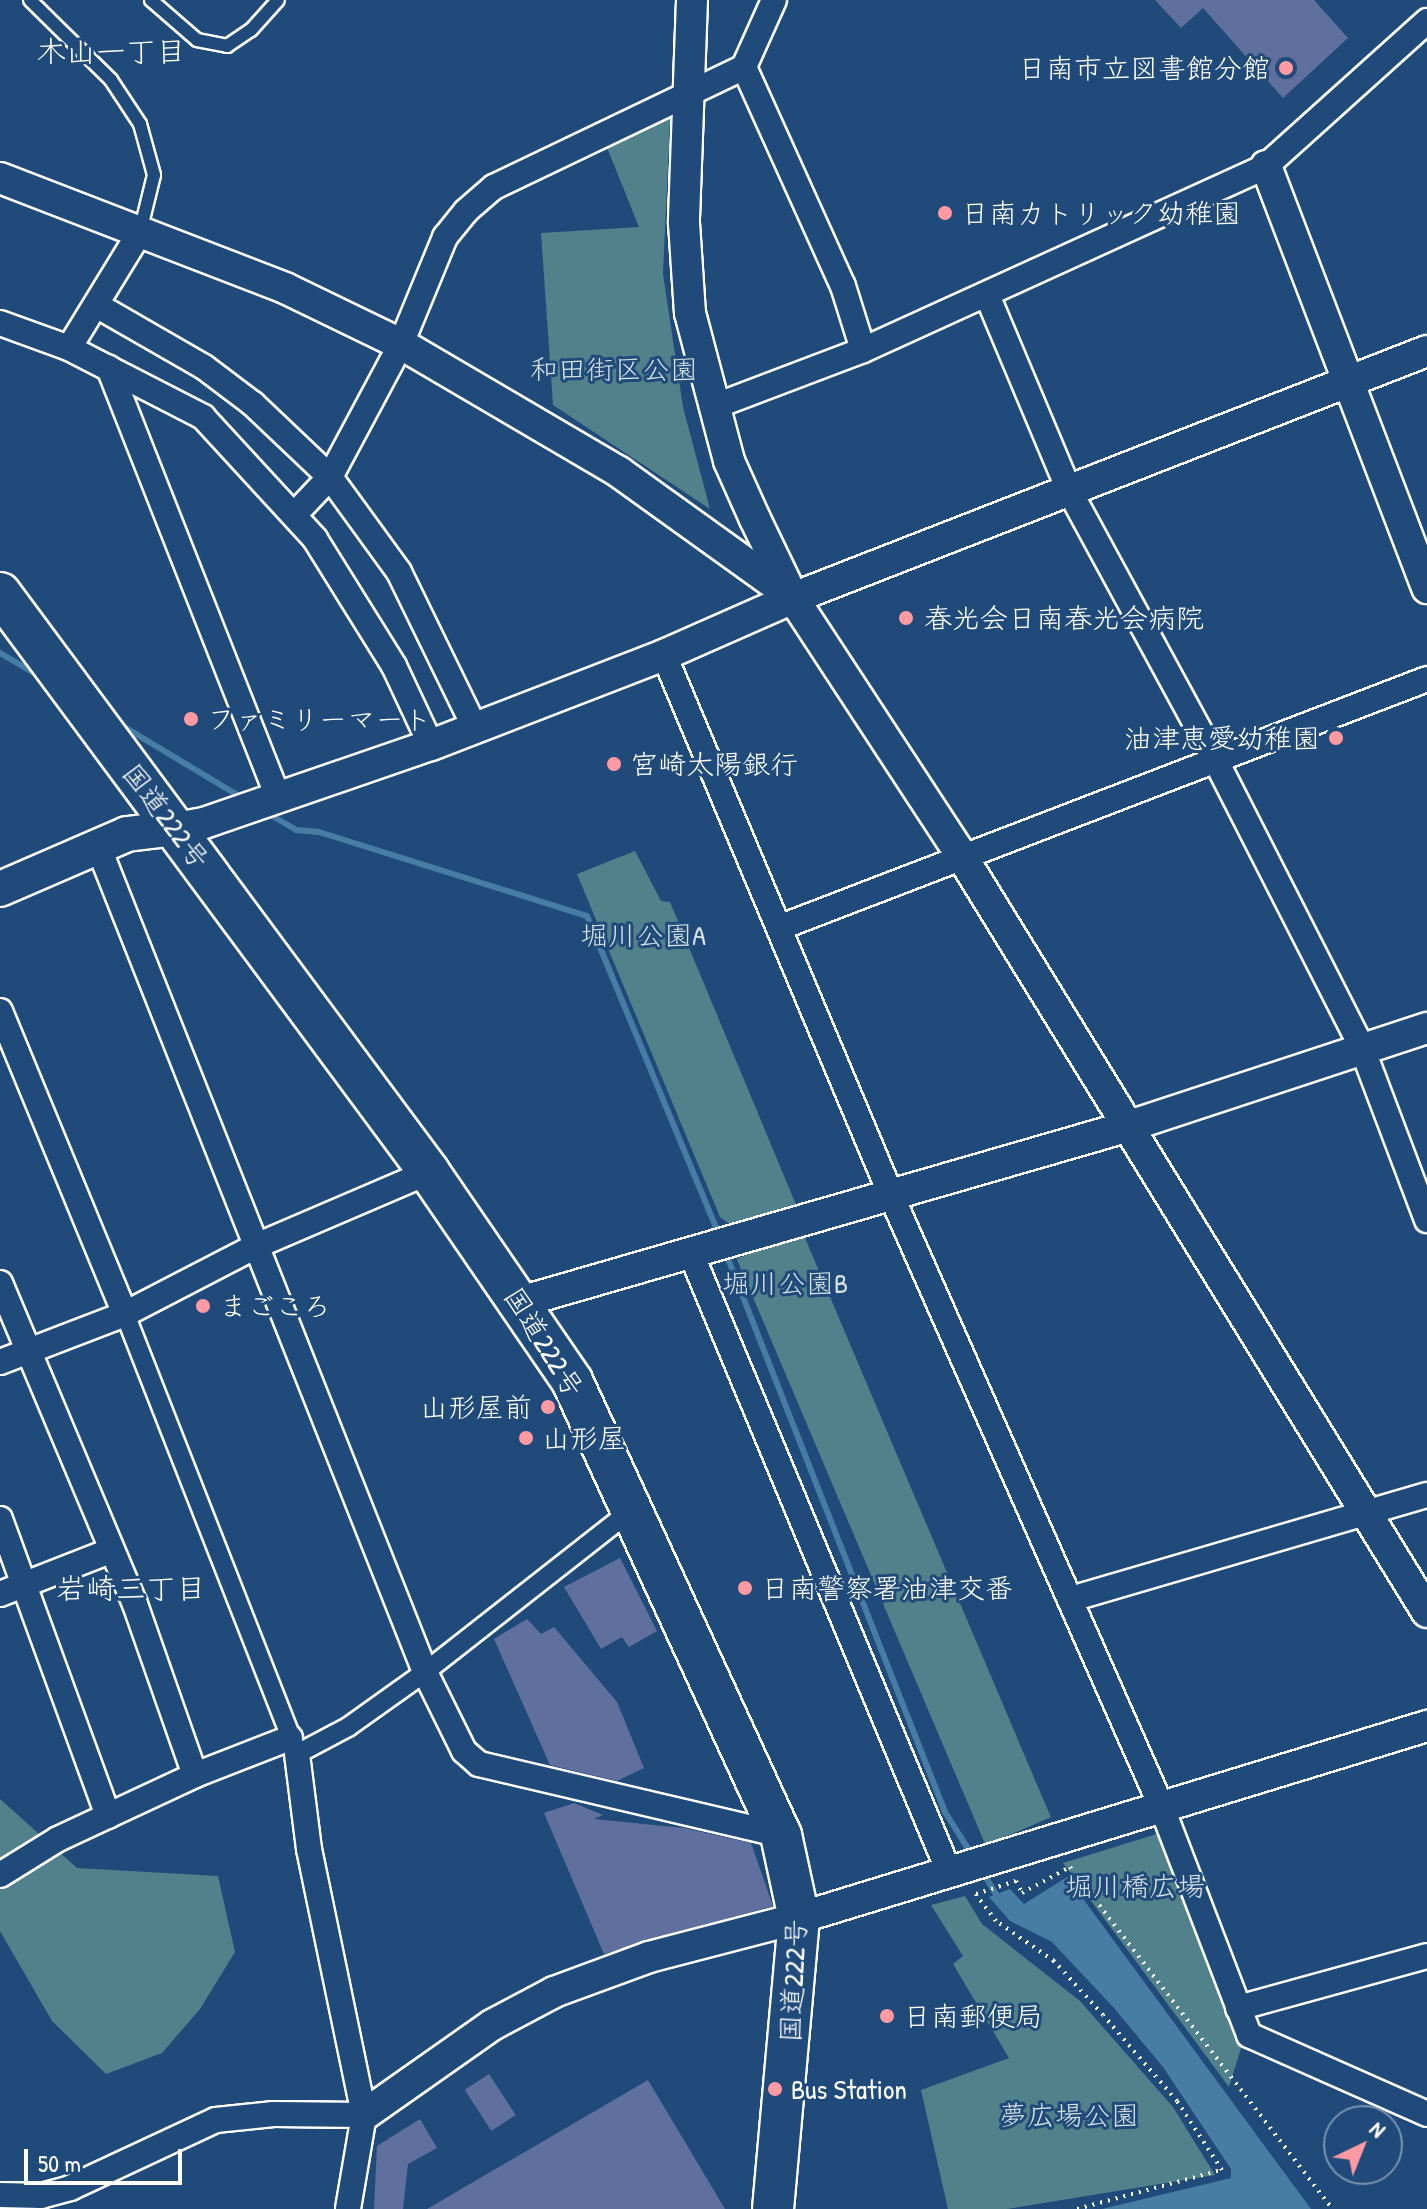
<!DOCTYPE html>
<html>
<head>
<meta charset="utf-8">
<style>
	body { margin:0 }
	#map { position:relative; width:1427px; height:2209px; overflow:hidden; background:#1f4a7a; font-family:"Patrick Hand","Klee One",sans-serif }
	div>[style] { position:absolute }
	.green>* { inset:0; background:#51818b; transform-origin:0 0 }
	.water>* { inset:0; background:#477ca4 }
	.stream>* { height:6px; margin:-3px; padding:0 3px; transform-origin:3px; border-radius:3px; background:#477ca4 }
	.building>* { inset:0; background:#60709e; transform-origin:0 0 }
	.path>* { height:4px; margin-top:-2px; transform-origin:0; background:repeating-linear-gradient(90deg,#fff 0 2px,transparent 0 8px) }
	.roads { filter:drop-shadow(2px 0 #fff) drop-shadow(-2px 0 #fff) drop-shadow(0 2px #fff) drop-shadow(0 -2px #fff) }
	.service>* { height:12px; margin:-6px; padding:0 6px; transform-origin:6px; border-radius:6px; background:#1f4a7a }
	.pedestrian>* { height:18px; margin:-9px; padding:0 9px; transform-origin:9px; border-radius:9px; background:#1f4a7a }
	.minor>* { height:24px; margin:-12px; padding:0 12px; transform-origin:12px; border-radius:12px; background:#1f4a7a }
	.tertiary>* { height:30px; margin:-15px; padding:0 15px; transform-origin:15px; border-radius:15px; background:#1f4a7a }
	.secondary>* { height:34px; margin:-17px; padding:0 17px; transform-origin:17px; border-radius:17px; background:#1f4a7a }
	.trunk>* { height:40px; margin:-20px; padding:0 20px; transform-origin:20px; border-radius:20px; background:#1f4a7a }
	.dots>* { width:22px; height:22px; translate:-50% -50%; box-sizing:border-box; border:4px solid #1f4a7a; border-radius:50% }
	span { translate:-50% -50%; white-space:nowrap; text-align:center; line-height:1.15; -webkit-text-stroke:6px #1f4a7a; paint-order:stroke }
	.poi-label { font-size:28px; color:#fff }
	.right { translate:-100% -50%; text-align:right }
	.left { translate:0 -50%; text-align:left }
	.park-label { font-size:28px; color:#d4e0e2 }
	.street-label { font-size:28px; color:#fff }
	.neighbourhood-label { font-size:30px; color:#fff }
	.north { position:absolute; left:1323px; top:2105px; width:80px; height:80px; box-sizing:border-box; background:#1f4a7a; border:2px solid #7992af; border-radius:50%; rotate:43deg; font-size:22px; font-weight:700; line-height:32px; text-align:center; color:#fff }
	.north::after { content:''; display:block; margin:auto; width:28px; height:36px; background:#ff9aa2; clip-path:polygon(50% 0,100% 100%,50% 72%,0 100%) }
	.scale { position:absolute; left:24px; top:2149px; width:158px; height:36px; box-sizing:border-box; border:4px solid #fff; border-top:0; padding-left:10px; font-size:24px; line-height:28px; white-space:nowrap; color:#fff; -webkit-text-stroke:6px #1f4a7a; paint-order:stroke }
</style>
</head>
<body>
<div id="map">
	<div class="green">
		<div style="clip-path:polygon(671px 101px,663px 274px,683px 407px,710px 509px,553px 405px,541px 233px,639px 227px,602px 135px)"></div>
		<div style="clip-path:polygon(635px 851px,661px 901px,670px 902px,797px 1207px,730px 1224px,720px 1217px,577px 874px)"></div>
		<div style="left:802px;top:1231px;width:637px;height:71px;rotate:67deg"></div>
		<div style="clip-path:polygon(0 1799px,77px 1868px,218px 1876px,235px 1952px,200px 2009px,162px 2053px,106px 2074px,52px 2021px,0 1931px)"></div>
		<div style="clip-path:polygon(1160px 1833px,1242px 2045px,1229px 2087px,1063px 1863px)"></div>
		<div style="clip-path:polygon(965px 1896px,982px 1924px,1080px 2001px,1173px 2107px,1215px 2175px,1007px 2209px,948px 2209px,921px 2090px,1009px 2058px,953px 1964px,963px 1956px,931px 1905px)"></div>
	</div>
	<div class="water">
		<div style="clip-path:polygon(1067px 1877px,1311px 2209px,1102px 2209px,1231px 2178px,1231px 2169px,1163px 2067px,1114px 2008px,1052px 1942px,1010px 1921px,989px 1897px,1010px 1889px,1024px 1904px)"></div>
	</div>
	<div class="stream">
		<div style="left:0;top:653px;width:44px;rotate:30.1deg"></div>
		<div style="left:116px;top:722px;width:149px;rotate:31deg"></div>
		<div style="left:267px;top:813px;width:34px;rotate:30deg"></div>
		<div style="left:296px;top:830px;width:23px;rotate:5deg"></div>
		<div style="left:319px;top:832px;width:281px;rotate:17.4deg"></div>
		<div style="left:587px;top:916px;width:347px;rotate:67.5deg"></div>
		<div style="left:725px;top:1251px;width:603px;rotate:68.59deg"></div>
		<div style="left:945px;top:1812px;width:51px;rotate:57.9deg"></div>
		<div style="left:982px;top:1871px;width:33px;rotate:59deg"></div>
	</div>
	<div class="building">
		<div style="clip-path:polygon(1155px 0,1314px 0,1348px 38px,1283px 98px,1203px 8px,1181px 28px)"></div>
		<div style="clip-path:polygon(620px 1558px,657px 1631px,629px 1647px,622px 1637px,601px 1649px,564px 1587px)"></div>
		<div style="clip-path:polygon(527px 1619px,541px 1634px,554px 1627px,617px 1702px,644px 1768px,617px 1781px,550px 1765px,494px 1639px)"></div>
		<div style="clip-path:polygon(574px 1803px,603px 1815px,594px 1819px,684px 1828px,751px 1843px,773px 1906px,604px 1954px,544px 1813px)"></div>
		<div style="left:489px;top:2074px;width:49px;height:29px;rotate:57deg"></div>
		<div style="clip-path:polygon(648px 2080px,725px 2209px,427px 2209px)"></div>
		<div style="clip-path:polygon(420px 2119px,437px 2148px,408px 2164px,403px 2209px,374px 2209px,377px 2146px)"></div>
	</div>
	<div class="path">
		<div style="left:1077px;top:2209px;width:150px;rotate:-15.1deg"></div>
		<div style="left:1222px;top:2170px;width:82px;rotate:-123.1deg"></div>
		<div style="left:1177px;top:2101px;width:113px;rotate:-130.7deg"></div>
		<div style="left:1103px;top:2015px;width:73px;rotate:-132.2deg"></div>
		<div style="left:1054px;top:1961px;width:70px;rotate:-145.4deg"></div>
		<div style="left:996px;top:1921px;width:34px;rotate:-127deg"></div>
		<div style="left:976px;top:1894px;width:42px;rotate:-18deg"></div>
		<div style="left:1016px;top:1881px;width:13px;rotate:63deg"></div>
		<div style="left:1022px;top:1893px;width:55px;rotate:-28.4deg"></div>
		<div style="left:1070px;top:1867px;width:431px;rotate:52.5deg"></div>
	</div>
	<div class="roads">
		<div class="service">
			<div style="left:30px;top:0;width:114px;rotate:44.6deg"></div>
			<div style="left:111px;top:80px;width:53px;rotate:56.6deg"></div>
			<div style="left:140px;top:124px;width:53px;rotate:74.6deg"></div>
			<div style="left:154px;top:175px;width:59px;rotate:103.8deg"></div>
			<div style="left:151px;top:0;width:61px;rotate:41deg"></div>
			<div style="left:197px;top:40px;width:31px;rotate:11deg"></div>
			<div style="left:227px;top:46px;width:29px;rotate:-34deg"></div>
			<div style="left:251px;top:30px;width:40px;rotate:-48deg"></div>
		</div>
		<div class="pedestrian">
			<div style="left:125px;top:1314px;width:472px;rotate:68.6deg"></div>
			<div style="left:297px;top:1754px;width:58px;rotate:-27.9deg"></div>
			<div style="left:348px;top:1727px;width:95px;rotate:-35.5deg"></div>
			<div style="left:425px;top:1672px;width:264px;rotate:-38.1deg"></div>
		</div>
		<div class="minor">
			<div style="left:744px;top:67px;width:240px;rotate:65.7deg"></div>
			<div style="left:843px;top:286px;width:67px;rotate:72.6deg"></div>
			<div style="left:987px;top:295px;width:214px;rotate:67.2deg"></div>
			<div style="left:1070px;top:492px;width:306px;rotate:61.5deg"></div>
			<div style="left:1216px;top:761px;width:322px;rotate:63deg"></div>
			<div style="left:1362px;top:1048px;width:184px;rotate:69.3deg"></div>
			<div style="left:98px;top:306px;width:122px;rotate:29.9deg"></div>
			<div style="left:204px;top:367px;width:61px;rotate:37.1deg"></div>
			<div style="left:253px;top:404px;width:106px;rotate:43.5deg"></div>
			<div style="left:330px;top:477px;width:117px;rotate:54deg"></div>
			<div style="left:399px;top:572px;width:174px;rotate:64deg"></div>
			<div style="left:0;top:323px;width:73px;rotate:19.9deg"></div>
			<div style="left:69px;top:348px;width:151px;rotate:27.2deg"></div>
			<div style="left:203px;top:417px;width:166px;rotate:47.4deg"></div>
			<div style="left:315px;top:539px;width:150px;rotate:58.1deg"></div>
			<div style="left:394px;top:666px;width:87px;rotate:64.9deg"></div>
			<div style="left:69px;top:348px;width:136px;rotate:-58.5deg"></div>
			<div style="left:109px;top:368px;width:460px;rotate:68.5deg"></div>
			<div style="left:713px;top:407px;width:160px;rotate:-20.8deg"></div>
			<div style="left:863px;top:350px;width:443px;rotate:-24.5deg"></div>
			<div style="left:1266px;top:166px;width:217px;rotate:-42deg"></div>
			<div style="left:295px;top:514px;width:51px;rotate:-46.6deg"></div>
			<div style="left:330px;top:477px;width:151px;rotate:-61.9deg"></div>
			<div style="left:401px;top:344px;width:116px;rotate:-67.6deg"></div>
			<div style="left:445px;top:237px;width:33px;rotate:-51deg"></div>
			<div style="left:466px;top:211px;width:37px;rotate:-41deg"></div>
			<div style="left:494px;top:187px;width:277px;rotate:-25.6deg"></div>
			<div style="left:744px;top:67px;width:73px;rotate:-65.9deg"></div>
			<div style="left:664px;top:655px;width:586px;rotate:67.2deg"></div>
			<div style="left:891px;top:1195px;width:670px;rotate:66.15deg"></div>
			<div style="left:1162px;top:1808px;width:243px;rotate:69deg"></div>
			<div style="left:1249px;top:2035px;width:195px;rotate:23.9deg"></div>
			<div style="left:98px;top:846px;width:888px;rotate:68.4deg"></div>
			<div style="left:425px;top:1672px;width:88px;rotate:63.7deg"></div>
			<div style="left:464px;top:1751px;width:20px;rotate:41deg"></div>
			<div style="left:479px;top:1764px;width:310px;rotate:13.2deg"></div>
			<div style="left:781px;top:927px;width:692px;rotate:-21deg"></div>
			<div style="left:0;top:1011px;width:328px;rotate:67.6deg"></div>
			<div style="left:690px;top:1251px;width:673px;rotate:67.36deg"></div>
			<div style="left:0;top:1283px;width:348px;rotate:67.2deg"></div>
			<div style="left:135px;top:1604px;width:181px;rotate:70.7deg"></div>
			<div style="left:0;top:1362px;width:134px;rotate:-21deg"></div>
			<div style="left:125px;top:1314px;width:148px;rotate:-27.4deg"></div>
			<div style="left:256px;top:1246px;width:188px;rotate:-23.2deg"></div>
			<div style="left:0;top:1519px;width:316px;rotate:70deg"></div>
			<div style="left:0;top:1594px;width:120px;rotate:-21.4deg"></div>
			<div style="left:1071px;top:1599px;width:371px;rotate:-16.3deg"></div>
			<div style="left:297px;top:1754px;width:96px;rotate:82.8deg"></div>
			<div style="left:309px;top:1849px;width:272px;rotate:78.3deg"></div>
			<div style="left:364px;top:2115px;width:95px;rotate:99.7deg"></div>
			<div style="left:0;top:1875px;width:68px;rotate:-31.8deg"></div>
			<div style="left:58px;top:1839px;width:151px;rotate:-25deg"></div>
			<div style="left:195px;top:1775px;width:102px;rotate:-21.3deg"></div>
			<div style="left:1238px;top:2008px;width:196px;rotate:-15.4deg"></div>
			<div style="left:0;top:2195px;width:41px;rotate:1.4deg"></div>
			<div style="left:41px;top:2196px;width:30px;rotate:-15deg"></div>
			<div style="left:70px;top:2188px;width:161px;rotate:-25deg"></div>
			<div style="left:216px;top:2120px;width:58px;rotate:-5.9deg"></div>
			<div style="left:274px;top:2114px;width:90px;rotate:0.6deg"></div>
		</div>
		<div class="tertiary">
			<div style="left:692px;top:0;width:223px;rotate:92.1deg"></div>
			<div style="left:684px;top:223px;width:90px;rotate:86.2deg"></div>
			<div style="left:690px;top:313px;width:153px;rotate:75.2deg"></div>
			<div style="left:729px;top:461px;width:64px;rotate:65.9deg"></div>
			<div style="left:755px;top:519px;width:88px;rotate:64.3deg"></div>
			<div style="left:793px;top:598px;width:307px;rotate:56.8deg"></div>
			<div style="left:961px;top:855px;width:889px;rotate:58.38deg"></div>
			<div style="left:1266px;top:166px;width:452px;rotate:69.1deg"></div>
			<div style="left:0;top:178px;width:305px;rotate:21.1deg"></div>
			<div style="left:285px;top:288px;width:129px;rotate:25.8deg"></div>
			<div style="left:401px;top:344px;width:253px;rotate:30.4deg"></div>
			<div style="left:619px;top:472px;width:209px;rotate:35.7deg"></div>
			<div style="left:175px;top:828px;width:29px;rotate:-10deg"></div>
			<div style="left:204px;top:823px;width:240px;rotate:-19deg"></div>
			<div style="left:431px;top:745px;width:250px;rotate:-21.1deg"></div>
			<div style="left:664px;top:655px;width:141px;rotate:-23.8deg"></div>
			<div style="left:793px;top:598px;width:680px;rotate:-21.29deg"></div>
			<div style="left:520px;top:1302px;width:631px;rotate:-16.11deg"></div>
			<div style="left:1126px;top:1127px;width:317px;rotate:-18.2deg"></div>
			<div style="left:364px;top:2115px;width:156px;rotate:-35.1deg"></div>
			<div style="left:492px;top:2025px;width:70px;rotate:-28deg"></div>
			<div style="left:554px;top:1992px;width:101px;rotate:-20.2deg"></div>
			<div style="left:649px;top:1957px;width:155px;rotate:-14.6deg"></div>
			<div style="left:799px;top:1918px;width:657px;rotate:-17deg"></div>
		</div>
		<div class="secondary">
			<div style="left:0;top:889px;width:138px;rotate:-23.4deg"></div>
			<div style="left:127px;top:834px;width:48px;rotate:-7.1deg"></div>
		</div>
		<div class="trunk">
			<div style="left:0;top:593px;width:721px;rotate:53.46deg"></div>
			<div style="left:429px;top:1172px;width:253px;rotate:55.6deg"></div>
			<div style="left:572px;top:1381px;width:500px;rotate:65.3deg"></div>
			<div style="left:781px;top:1835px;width:85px;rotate:77.8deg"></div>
			<div style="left:799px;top:1918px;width:292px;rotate:95.1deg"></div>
		</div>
	</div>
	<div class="dots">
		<div style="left:1286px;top:68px;background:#ff9aa2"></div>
		<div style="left:945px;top:213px;background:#ff9aa2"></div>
		<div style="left:906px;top:618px;background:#ff9aa2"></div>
		<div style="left:191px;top:719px;background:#ff9aa2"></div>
		<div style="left:1336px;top:738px;background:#ff9aa2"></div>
		<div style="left:614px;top:764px;background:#ff9aa2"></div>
		<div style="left:203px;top:1306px;background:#ff9aa2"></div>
		<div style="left:548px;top:1407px;background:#ff9aa2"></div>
		<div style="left:526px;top:1438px;background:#ff9aa2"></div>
		<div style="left:745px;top:1588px;background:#ff9aa2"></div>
		<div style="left:887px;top:2016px;background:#ff9aa2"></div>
		<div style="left:775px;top:2089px;background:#ff9aa2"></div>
	</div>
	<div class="poi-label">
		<span class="right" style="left:1270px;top:68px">日南市立図書館分館</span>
		<span class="left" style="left:961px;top:213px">日南カトリック幼稚園</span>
		<span class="left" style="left:924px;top:618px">春光会日南春光会病院</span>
		<span class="left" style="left:207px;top:719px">ファミリーマート</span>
		<span class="right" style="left:1320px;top:738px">油津恵愛幼稚園</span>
		<span class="left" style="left:630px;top:764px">宮崎太陽銀行</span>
		<span class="left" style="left:219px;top:1306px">まごころ</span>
		<span class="right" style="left:532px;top:1407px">山形屋前</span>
		<span class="left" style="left:542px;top:1438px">山形屋</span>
		<span class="left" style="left:761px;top:1588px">日南警察署油津交番</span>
		<span class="left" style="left:903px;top:2016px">日南郵便局</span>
		<span class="left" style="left:791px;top:2089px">Bus Station</span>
	</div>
	<div class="park-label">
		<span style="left:614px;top:369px">和田街区公園</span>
		<span style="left:643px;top:935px">堀川公園A</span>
		<span style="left:785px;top:1283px">堀川公園B</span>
		<span style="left:1135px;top:1886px">堀川橋広場</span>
		<span style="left:1069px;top:2115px">夢広場公園</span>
	</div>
	<div class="street-label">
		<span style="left:166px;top:816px;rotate:53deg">国道222号</span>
		<span style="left:544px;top:1342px;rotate:58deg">国道222号</span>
		<span style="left:793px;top:1981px;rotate:-87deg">国道222号</span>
	</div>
	<div class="neighbourhood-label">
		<span style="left:111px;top:51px">木山一丁目</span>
		<span style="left:131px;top:1588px">岩崎三丁目</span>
	</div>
	<div class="north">N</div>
	<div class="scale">50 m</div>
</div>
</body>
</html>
